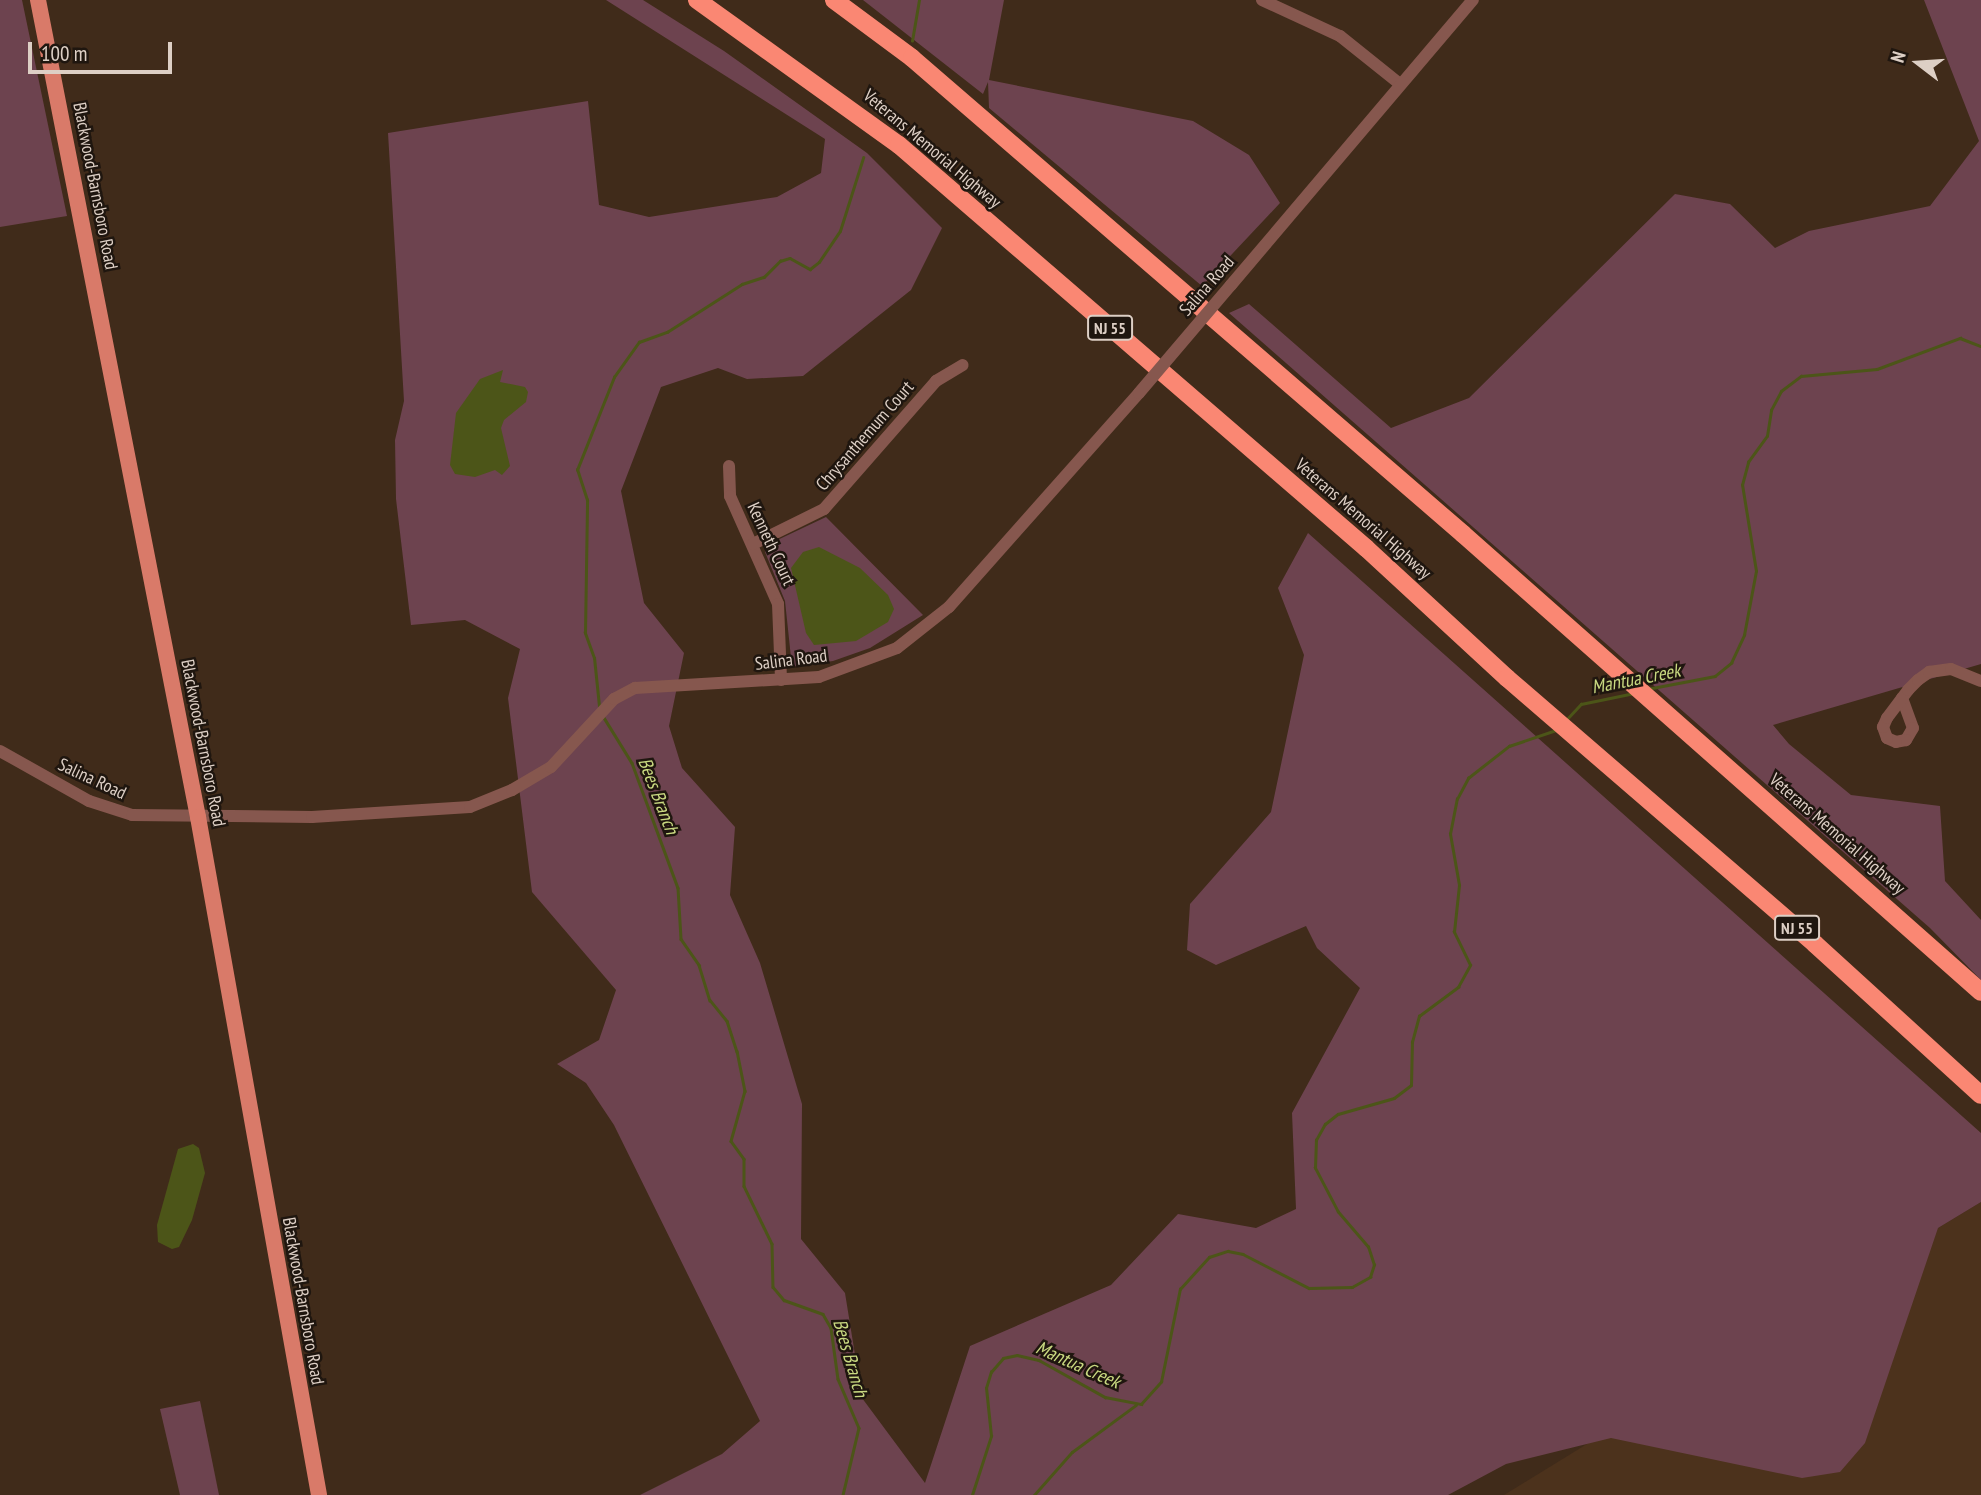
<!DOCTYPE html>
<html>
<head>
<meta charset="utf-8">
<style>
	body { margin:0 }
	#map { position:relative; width:1981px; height:1495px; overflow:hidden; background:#402b1a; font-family:"PT Sans Narrow",sans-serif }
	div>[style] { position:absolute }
	.built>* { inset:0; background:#4c321c }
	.green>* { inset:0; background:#6d434f }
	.water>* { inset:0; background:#4c5518 }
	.stream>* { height:2.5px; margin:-1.25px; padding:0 1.25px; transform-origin:1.25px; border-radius:1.25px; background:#4c5518 }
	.minor>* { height:12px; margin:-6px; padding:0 6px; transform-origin:6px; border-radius:6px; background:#86574e }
	.major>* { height:16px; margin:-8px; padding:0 8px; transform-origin:8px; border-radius:8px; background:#d97a69 }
	.highway>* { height:18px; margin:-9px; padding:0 9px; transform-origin:9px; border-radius:9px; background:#fa8773 }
	.minor-bridge>* { height:12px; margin:-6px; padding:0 6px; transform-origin:6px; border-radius:6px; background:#86574e }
	span { translate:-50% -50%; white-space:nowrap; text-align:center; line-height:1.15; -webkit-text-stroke:5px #1f160f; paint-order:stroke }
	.shield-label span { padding:2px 5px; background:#1f160f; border:2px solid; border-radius:5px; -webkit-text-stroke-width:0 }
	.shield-label { font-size:16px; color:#ddcfc5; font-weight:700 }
	.street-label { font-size:18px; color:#ddcfc5 }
	.water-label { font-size:19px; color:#c9d981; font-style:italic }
	.north { position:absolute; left:1883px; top:28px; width:70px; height:70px; -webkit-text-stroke:5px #1f160f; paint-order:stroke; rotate:287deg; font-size:19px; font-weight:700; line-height:28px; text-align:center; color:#ddcfc5 }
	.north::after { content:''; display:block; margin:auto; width:24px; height:32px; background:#ddcfc5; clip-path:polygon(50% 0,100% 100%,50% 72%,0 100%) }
	.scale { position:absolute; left:28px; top:42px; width:144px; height:32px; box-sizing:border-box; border:4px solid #ddcfc5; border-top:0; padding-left:9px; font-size:21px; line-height:24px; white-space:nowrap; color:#ddcfc5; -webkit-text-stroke:5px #1f160f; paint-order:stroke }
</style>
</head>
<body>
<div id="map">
	<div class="built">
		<div style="clip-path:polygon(1981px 1202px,1981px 1495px,1504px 1495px,1938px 1228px)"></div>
	</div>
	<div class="green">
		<div style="clip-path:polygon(0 0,22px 0,67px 216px,0 227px)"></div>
		<div style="clip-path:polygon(606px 0,643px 0,724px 51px,867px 153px,942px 228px,911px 290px,803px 376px,747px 379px,718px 368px,661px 387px,621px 491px,644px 603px,684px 653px,669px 726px,682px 768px,735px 827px,730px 895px,760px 963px,802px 1104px,801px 1239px,845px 1293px,862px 1398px,925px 1483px,970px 1346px,1111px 1285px,1178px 1214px,1256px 1228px,1296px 1209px,1292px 1113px,1360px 988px,1317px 948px,1306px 926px,1216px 965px,1187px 950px,1190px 904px,1271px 812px,1304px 655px,1278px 588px,1308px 533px,1981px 1133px,1981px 1202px,1938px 1228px,1865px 1443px,1840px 1472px,1802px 1478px,1611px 1438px,1506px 1464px,1448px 1495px,640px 1495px,722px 1454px,760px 1421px,614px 1125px,586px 1083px,557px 1064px,599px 1040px,616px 990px,532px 892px,508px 698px,520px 649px,465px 620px,411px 625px,396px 499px,395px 440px,404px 401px,388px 133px,588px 101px,599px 205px,649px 217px,777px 197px,821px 173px,825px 139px)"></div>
		<div style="clip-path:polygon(863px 0,1004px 0,989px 80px,1193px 121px,1249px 155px,1280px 203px,1202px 286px,989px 108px,988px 82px,983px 94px)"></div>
		<div style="clip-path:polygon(1924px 0,1981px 0,1981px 664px,1773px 725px,1789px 744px,1851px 795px,1940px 806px,1945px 881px,1981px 920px,1981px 980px,1930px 928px,1229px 313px,1249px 304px,1391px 428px,1469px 398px,1675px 194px,1730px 204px,1775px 248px,1809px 231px,1930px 206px,1979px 141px)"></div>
		<div style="clip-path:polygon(826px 517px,923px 615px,870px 648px,833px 661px,792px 667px,785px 601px,765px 552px,769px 544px)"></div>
		<div style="clip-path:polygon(200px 1401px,219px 1495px,180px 1495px,160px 1409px)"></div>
	</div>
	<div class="water">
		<div style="clip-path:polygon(503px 370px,500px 382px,525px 387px,528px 392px,526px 402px,504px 420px,501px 428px,510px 466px,502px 475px,495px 470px,475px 477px,455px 474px,450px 465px,456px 413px,480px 379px)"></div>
		<div style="clip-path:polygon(819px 547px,860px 568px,888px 595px,894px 609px,888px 622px,856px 641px,814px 645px,806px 633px,791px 568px,803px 552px)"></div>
		<div style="clip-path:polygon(193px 1144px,199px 1148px,205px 1173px,192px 1220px,179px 1247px,172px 1249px,158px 1242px,157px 1225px,178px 1149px)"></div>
	</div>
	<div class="stream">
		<div style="left:912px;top:41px;width:42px;rotate:-80.3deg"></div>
		<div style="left:1647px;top:689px;width:69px;rotate:-10.8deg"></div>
		<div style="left:1715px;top:676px;width:21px;rotate:-39deg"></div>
		<div style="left:1731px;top:663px;width:31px;rotate:-65deg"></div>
		<div style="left:1744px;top:635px;width:65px;rotate:-79.4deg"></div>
		<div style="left:1756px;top:571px;width:87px;rotate:-99.2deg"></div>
		<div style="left:1742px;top:485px;width:24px;rotate:-75deg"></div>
		<div style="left:1748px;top:462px;width:32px;rotate:-54deg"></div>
		<div style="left:1767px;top:436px;width:26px;rotate:-81deg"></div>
		<div style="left:1771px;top:410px;width:21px;rotate:-62deg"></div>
		<div style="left:1781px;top:391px;width:25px;rotate:-37deg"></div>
		<div style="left:1801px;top:376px;width:76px;rotate:-5.3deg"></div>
		<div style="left:1877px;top:369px;width:89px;rotate:-20.5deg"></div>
		<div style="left:1960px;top:338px;width:22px;rotate:21deg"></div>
		<div style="left:599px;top:706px;width:48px;rotate:-95.9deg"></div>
		<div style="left:594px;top:658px;width:27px;rotate:-110deg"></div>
		<div style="left:585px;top:633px;width:133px;rotate:-89.1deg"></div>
		<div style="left:587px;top:500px;width:32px;rotate:-108deg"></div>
		<div style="left:577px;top:470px;width:100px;rotate:-68.3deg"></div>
		<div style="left:614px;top:377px;width:43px;rotate:-54.5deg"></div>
		<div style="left:639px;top:342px;width:30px;rotate:-20deg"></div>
		<div style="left:667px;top:332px;width:89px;rotate:-32.6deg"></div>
		<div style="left:742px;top:284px;width:23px;rotate:-18deg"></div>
		<div style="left:764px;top:277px;width:23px;rotate:-45deg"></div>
		<div style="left:780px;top:261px;width:10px;rotate:-17deg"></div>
		<div style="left:790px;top:258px;width:23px;rotate:29deg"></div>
		<div style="left:810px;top:269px;width:11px;rotate:-38deg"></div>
		<div style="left:819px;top:262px;width:37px;rotate:-56deg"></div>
		<div style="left:840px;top:231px;width:77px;rotate:-72.5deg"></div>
		<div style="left:603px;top:716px;width:55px;rotate:58.3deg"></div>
		<div style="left:632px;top:763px;width:133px;rotate:69.8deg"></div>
		<div style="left:678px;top:888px;width:51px;rotate:86.6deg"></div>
		<div style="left:681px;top:939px;width:32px;rotate:55deg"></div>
		<div style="left:699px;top:965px;width:37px;rotate:73deg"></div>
		<div style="left:710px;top:1000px;width:27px;rotate:51deg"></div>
		<div style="left:727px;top:1021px;width:32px;rotate:72deg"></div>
		<div style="left:737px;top:1051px;width:41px;rotate:78.7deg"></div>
		<div style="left:745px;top:1091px;width:52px;rotate:105.6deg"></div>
		<div style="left:731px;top:1141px;width:22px;rotate:54deg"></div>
		<div style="left:744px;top:1159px;width:27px;rotate:90deg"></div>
		<div style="left:744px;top:1186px;width:64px;rotate:64.2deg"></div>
		<div style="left:772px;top:1244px;width:43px;rotate:88.7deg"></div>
		<div style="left:773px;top:1287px;width:17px;rotate:50deg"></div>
		<div style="left:784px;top:1300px;width:41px;rotate:19.7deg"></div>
		<div style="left:823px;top:1314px;width:16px;rotate:60deg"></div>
		<div style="left:831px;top:1328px;width:51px;rotate:82.2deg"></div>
		<div style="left:838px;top:1379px;width:53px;rotate:66.8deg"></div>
		<div style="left:859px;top:1428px;width:69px;rotate:103.4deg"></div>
		<div style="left:1566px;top:720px;width:22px;rotate:-47deg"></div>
		<div style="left:1581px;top:704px;width:54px;rotate:-11.7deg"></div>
		<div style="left:972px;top:1495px;width:62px;rotate:-72.1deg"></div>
		<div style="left:991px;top:1436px;width:48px;rotate:-95.9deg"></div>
		<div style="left:986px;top:1388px;width:17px;rotate:-73deg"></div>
		<div style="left:991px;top:1372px;width:18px;rotate:-49deg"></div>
		<div style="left:1003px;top:1358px;width:14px;rotate:-12deg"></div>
		<div style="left:1017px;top:1355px;width:23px;rotate:13deg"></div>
		<div style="left:1039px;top:1360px;width:76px;rotate:29.3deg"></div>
		<div style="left:1105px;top:1397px;width:37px;rotate:11deg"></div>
		<div style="left:1141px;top:1404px;width:30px;rotate:-48deg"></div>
		<div style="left:1161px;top:1382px;width:95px;rotate:-78.5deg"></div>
		<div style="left:1180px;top:1289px;width:43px;rotate:-47.8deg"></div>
		<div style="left:1209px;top:1257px;width:20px;rotate:-18deg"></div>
		<div style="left:1228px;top:1251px;width:15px;rotate:11deg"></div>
		<div style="left:1243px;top:1254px;width:74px;rotate:27.3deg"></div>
		<div style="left:1309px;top:1288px;width:43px;rotate:-1.3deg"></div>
		<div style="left:1352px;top:1287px;width:21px;rotate:-29deg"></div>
		<div style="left:1370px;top:1277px;width:13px;rotate:-72deg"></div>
		<div style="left:1374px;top:1265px;width:19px;rotate:-108deg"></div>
		<div style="left:1368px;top:1247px;width:46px;rotate:-130.6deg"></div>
		<div style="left:1338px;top:1212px;width:50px;rotate:-117.6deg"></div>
		<div style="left:1315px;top:1168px;width:28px;rotate:-88deg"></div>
		<div style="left:1316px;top:1140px;width:18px;rotate:-61deg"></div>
		<div style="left:1325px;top:1124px;width:16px;rotate:-38deg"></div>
		<div style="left:1338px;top:1114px;width:58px;rotate:-15.9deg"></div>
		<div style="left:1394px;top:1098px;width:21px;rotate:-37deg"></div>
		<div style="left:1411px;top:1085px;width:43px;rotate:-88.7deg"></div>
		<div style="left:1412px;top:1042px;width:27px;rotate:-75deg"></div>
		<div style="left:1419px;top:1016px;width:49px;rotate:-36.6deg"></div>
		<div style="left:1458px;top:987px;width:25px;rotate:-61deg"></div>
		<div style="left:1470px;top:965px;width:37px;rotate:-116deg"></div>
		<div style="left:1454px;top:932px;width:47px;rotate:-83.9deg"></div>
		<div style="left:1459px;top:885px;width:52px;rotate:-100deg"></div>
		<div style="left:1450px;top:834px;width:36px;rotate:-79deg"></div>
		<div style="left:1457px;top:799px;width:24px;rotate:-62deg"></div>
		<div style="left:1468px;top:778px;width:52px;rotate:-38deg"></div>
		<div style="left:1509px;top:746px;width:50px;rotate:-18.8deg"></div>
		<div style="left:1034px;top:1495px;width:57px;rotate:-48.5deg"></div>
		<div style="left:1072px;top:1452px;width:79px;rotate:-36.3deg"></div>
	</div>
	<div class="minor">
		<div style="left:1262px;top:0;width:86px;rotate:24.8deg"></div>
		<div style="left:1340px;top:36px;width:77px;rotate:38.7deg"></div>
		<div style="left:1231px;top:285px;width:374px;rotate:-49.7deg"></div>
		<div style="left:729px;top:466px;width:30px;rotate:88deg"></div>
		<div style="left:730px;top:496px;width:118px;rotate:66deg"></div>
		<div style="left:778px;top:604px;width:76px;rotate:87.7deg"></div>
		<div style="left:753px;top:544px;width:79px;rotate:-26.2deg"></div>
		<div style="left:824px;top:509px;width:170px;rotate:-48.8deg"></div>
		<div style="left:936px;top:381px;width:31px;rotate:-31deg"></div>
		<div style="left:1902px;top:698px;width:32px;rotate:70deg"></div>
		<div style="left:1913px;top:728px;width:14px;rotate:120deg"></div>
		<div style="left:1906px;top:740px;width:10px;rotate:169deg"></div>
		<div style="left:1896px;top:742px;width:10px;rotate:-156deg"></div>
		<div style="left:1887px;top:738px;width:12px;rotate:-110deg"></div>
		<div style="left:1883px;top:727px;width:10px;rotate:-66deg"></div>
		<div style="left:1887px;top:718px;width:35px;rotate:-53deg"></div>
		<div style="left:1908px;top:690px;width:14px;rotate:-45deg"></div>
		<div style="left:1918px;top:680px;width:14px;rotate:-36deg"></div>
		<div style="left:1929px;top:672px;width:22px;rotate:-8deg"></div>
		<div style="left:1951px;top:669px;width:32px;rotate:22deg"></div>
		<div style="left:0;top:751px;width:102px;rotate:29.3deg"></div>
		<div style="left:89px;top:801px;width:45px;rotate:18deg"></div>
		<div style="left:132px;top:815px;width:180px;rotate:0.6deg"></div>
		<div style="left:312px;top:817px;width:158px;rotate:-3.6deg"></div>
		<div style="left:470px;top:807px;width:45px;rotate:-22deg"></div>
		<div style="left:512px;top:790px;width:45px;rotate:-30.5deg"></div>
		<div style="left:551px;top:767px;width:93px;rotate:-47.2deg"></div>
		<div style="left:614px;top:699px;width:24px;rotate:-28deg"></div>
		<div style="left:635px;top:688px;width:184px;rotate:-3.4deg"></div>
		<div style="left:819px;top:677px;width:83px;rotate:-20.4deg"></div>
		<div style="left:897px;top:648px;width:66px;rotate:-38.3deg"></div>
		<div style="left:949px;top:607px;width:286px;rotate:-48.4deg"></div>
	</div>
	<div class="major">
		<div style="left:38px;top:0;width:833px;rotate:78.92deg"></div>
		<div style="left:198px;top:817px;width:689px;rotate:79.88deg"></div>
	</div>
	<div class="highway">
		<div style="left:697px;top:0;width:249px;rotate:35.7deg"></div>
		<div style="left:899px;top:145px;width:617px;rotate:40.79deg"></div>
		<div style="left:1366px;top:548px;width:192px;rotate:42.7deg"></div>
		<div style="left:1507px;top:678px;width:407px;rotate:40.8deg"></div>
		<div style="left:1815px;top:944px;width:224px;rotate:42.3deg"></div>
		<div style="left:834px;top:0;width:97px;rotate:36.6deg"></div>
		<div style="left:912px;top:58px;width:728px;rotate:40.82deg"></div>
		<div style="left:1463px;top:534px;width:691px;rotate:41.48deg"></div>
	</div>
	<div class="minor-bridge">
		<div style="left:1139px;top:393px;width:142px;rotate:-49.6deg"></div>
	</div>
	<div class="shield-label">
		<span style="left:1110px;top:328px">NJ 55</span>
		<span style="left:1797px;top:928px">NJ 55</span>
	</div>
	<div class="street-label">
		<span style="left:932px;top:149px;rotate:40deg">Veterans Memorial Highway</span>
		<span style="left:95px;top:186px;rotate:79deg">Blackwood-Barnsboro Road</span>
		<span style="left:1207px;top:286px;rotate:-49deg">Salina Road</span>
		<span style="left:865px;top:436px;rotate:-49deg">Chrysanthemum Court</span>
		<span style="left:1363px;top:519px;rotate:41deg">Veterans Memorial Highway</span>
		<span style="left:771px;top:544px;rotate:65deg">Kenneth Court</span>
		<span style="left:791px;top:660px;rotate:-7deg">Salina Road</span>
		<span style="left:203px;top:743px;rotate:79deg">Blackwood-Barnsboro Road</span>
		<span style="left:92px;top:779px;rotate:25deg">Salina Road</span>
		<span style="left:1837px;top:834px;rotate:41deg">Veterans Memorial Highway</span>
		<span style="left:303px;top:1301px;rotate:80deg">Blackwood-Barnsboro Road</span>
	</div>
	<div class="water-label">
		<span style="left:1636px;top:679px;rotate:-11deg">Mantua Creek</span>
		<span style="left:658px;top:796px;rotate:69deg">Bees Branch</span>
		<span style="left:850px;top:1358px;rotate:74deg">Bees Branch</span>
		<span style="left:1078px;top:1365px;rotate:24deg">Mantua Creek</span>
	</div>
	<div class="north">N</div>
	<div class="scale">100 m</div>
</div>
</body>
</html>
